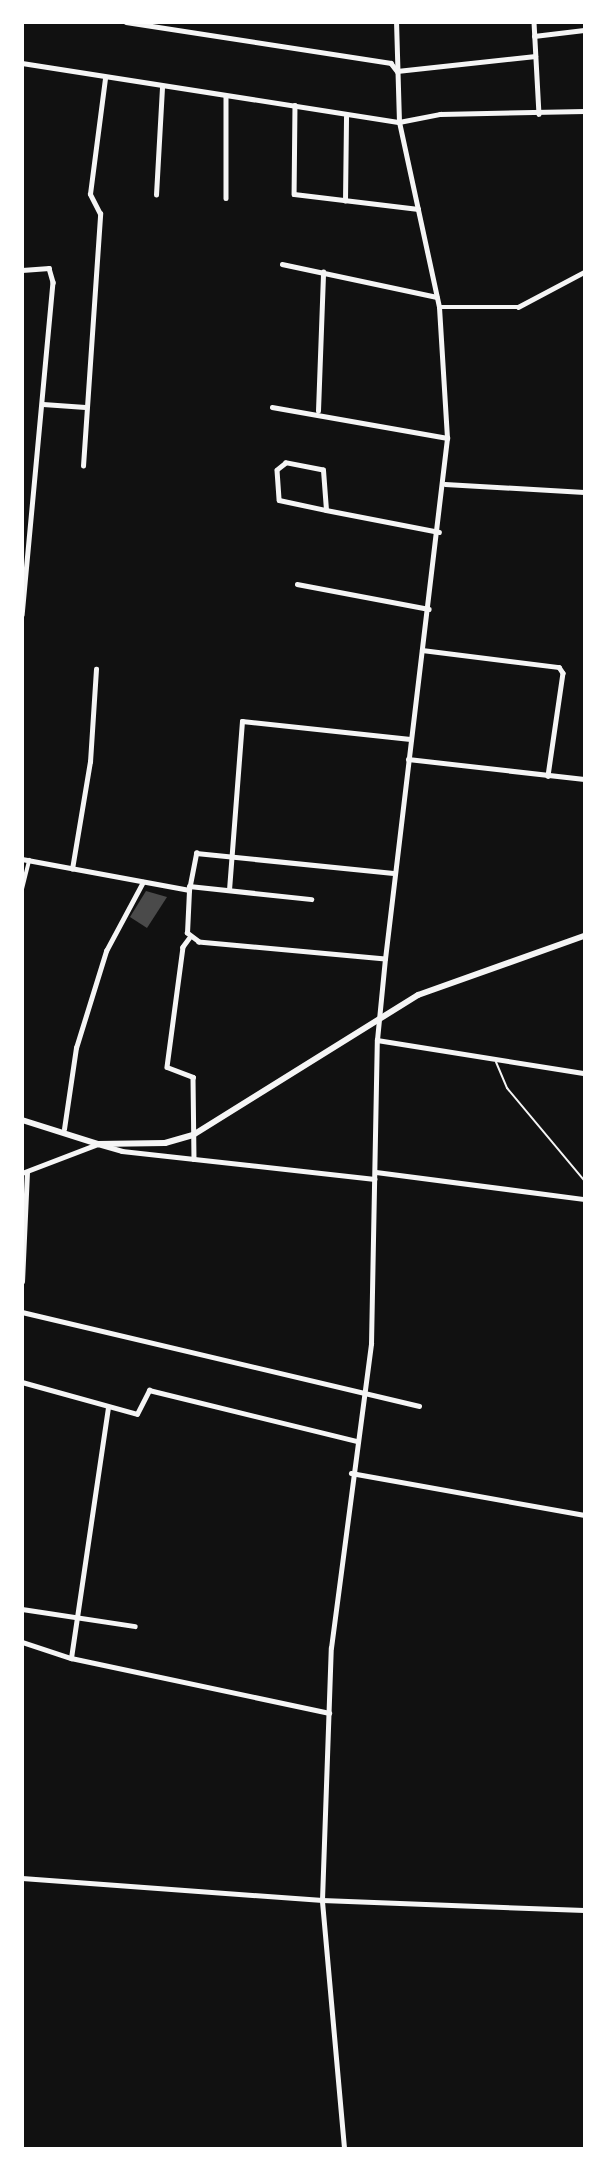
<!DOCTYPE html>
<html>
<head>
<meta charset="utf-8">
<style>
	body { margin:0 }
	#map { position:relative; width:607px; height:2171px; overflow:hidden; background:#111; font-family:Jost,sans-serif }
	div>[style] { position:absolute }
	.building>* { inset:0; background:#4a4a4a }
	.service>* { height:2px; margin:-1px; padding:0 1px; transform-origin:1px; border-radius:1px; background:#f5f5f5 }
	.pedestrian>* { height:4px; margin:-2px; padding:0 2px; transform-origin:2px; border-radius:2px; background:#f5f5f5 }
	.minor>* { height:4.5px; margin:-2.25px; padding:0 2.25px; transform-origin:2.25px; border-radius:2.25px; background:#f5f5f5 }
	.tertiary>* { height:6px; margin:-3px; padding:0 3px; transform-origin:3px; border-radius:3px; background:#f5f5f5 }
	span { translate:-50% -50%; white-space:nowrap; text-align:center; line-height:1.15; -webkit-text-stroke:5px #fff; paint-order:stroke }
	.frame { position:absolute; inset:0; border:24px solid #fff; pointer-events:none }
</style>
</head>
<body>
<div id="map">
	<div class="building">
		<div style="clip-path:polygon(146px 891px,167px 897px,147px 928px,130px 917px)"></div>
	</div>
	<div class="service">
		<div style="left:496px;top:1062px;width:28px;rotate:67deg"></div>
		<div style="left:507px;top:1088px;width:120px;rotate:50.1deg"></div>
		<div style="left:584px;top:1180px;width:17px;rotate:90deg"></div>
	</div>
	<div class="pedestrian">
		<div style="left:22px;top:889px;width:30px;rotate:-76deg"></div>
	</div>
	<div class="minor">
		<div style="left:126px;top:22px;width:268px;rotate:8.8deg"></div>
		<div style="left:391px;top:63px;width:10px;rotate:53deg"></div>
		<div style="left:397px;top:71px;width:139px;rotate:-6.2deg"></div>
		<div style="left:534px;top:22px;width:92px;rotate:86.9deg"></div>
		<div style="left:534px;top:36px;width:50px;rotate:-6.8deg"></div>
		<div style="left:22px;top:63px;width:382px;rotate:8.9deg"></div>
		<div style="left:399px;top:122px;width:42px;rotate:-11deg"></div>
		<div style="left:440px;top:114px;width:144px;rotate:-1.2deg"></div>
		<div style="left:226px;top:96px;width:102px;rotate:90deg"></div>
		<div style="left:295px;top:105px;width:89px;rotate:90.6deg"></div>
		<div style="left:294px;top:194px;width:125px;rotate:6.9deg"></div>
		<div style="left:156px;top:195px;width:108px;rotate:-86.8deg"></div>
		<div style="left:345px;top:201px;width:84px;rotate:-89.3deg"></div>
		<div style="left:282px;top:264px;width:158px;rotate:12deg"></div>
		<div style="left:22px;top:270px;width:27px;rotate:-4deg"></div>
		<div style="left:49px;top:268px;width:15px;rotate:74deg"></div>
		<div style="left:53px;top:282px;width:334px;rotate:95.3deg"></div>
		<div style="left:439px;top:307px;width:79px"></div>
		<div style="left:518px;top:307px;width:75px;rotate:-27.9deg"></div>
		<div style="left:43px;top:404px;width:42px;rotate:4.1deg"></div>
		<div style="left:272px;top:407px;width:178px;rotate:10deg"></div>
		<div style="left:318px;top:411px;width:139px;rotate:-87.9deg"></div>
		<div style="left:83px;top:466px;width:253px;rotate:-86.1deg"></div>
		<div style="left:100px;top:214px;width:22px;rotate:-117deg"></div>
		<div style="left:90px;top:194px;width:117px;rotate:-82.6deg"></div>
		<div style="left:445px;top:484px;width:139px;rotate:3.3deg"></div>
		<div style="left:326px;top:510px;width:40px;rotate:-94.3deg"></div>
		<div style="left:323px;top:470px;width:38px;rotate:-169deg"></div>
		<div style="left:286px;top:463px;width:11px;rotate:142deg"></div>
		<div style="left:277px;top:470px;width:30px;rotate:86deg"></div>
		<div style="left:279px;top:500px;width:48px;rotate:12deg"></div>
		<div style="left:326px;top:510px;width:115px;rotate:11deg"></div>
		<div style="left:297px;top:584px;width:134px;rotate:10.7deg"></div>
		<div style="left:422px;top:650px;width:138px;rotate:7.1deg"></div>
		<div style="left:559px;top:667px;width:7px;rotate:56deg"></div>
		<div style="left:563px;top:673px;width:104px;rotate:98.3deg"></div>
		<div style="left:408px;top:759px;width:177px;rotate:6.5deg"></div>
		<div style="left:22px;top:859px;width:170px;rotate:10.5deg"></div>
		<div style="left:72px;top:869px;width:109px;rotate:-80.5deg"></div>
		<div style="left:90px;top:762px;width:93px;rotate:-86.3deg"></div>
		<div style="left:189px;top:886px;width:123px;rotate:6.1deg"></div>
		<div style="left:229px;top:890px;width:169px;rotate:-85.6deg"></div>
		<div style="left:242px;top:721px;width:169px;rotate:6.1deg"></div>
		<div style="left:191px;top:936px;width:14px;rotate:126deg"></div>
		<div style="left:183px;top:947px;width:121px;rotate:97.6deg"></div>
		<div style="left:167px;top:1067px;width:28px;rotate:21deg"></div>
		<div style="left:193px;top:1077px;width:82px;rotate:89.3deg"></div>
		<div style="left:385px;top:959px;width:187px;rotate:-174.8deg"></div>
		<div style="left:199px;top:942px;width:15px;rotate:-143deg"></div>
		<div style="left:187px;top:933px;width:43px;rotate:-87.3deg"></div>
		<div style="left:189px;top:890px;width:38px;rotate:-79deg"></div>
		<div style="left:196px;top:853px;width:198px;rotate:5.8deg"></div>
		<div style="left:377px;top:1040px;width:210px;rotate:9.1deg"></div>
		<div style="left:64px;top:1129px;width:82px;rotate:-81.6deg"></div>
		<div style="left:76px;top:1048px;width:102px;rotate:-72.8deg"></div>
		<div style="left:106px;top:951px;width:78px;rotate:-61.8deg"></div>
		<div style="left:376px;top:1172px;width:210px;rotate:7.4deg"></div>
		<div style="left:22px;top:1173px;width:81px;rotate:-20.9deg"></div>
		<div style="left:98px;top:1144px;width:25px;rotate:16deg"></div>
		<div style="left:122px;top:1151px;width:254px;rotate:6.3deg"></div>
		<div style="left:22px;top:1282px;width:109px;rotate:-87.4deg"></div>
		<div style="left:22px;top:1312px;width:408px;rotate:13.3deg"></div>
		<div style="left:22px;top:1382px;width:119px;rotate:15.5deg"></div>
		<div style="left:137px;top:1414px;width:27px;rotate:-63deg"></div>
		<div style="left:149px;top:1390px;width:213px;rotate:13.8deg"></div>
		<div style="left:351px;top:1473px;width:237px;rotate:10.2deg"></div>
		<div style="left:22px;top:1609px;width:114px;rotate:8.6deg"></div>
		<div style="left:22px;top:1642px;width:52px;rotate:18.1deg"></div>
		<div style="left:71px;top:1658px;width:264px;rotate:12deg"></div>
		<div style="left:71px;top:1658px;width:253px;rotate:-81.6deg"></div>
		<div style="left:22px;top:1878px;width:301px;rotate:4.2deg"></div>
		<div style="left:322px;top:1900px;width:262px;rotate:2.2deg"></div>
		<div style="left:344px;top:2148px;width:249px;rotate:-95.1deg"></div>
		<div style="left:322px;top:1900px;width:252px;rotate:-88deg"></div>
		<div style="left:331px;top:1648px;width:307px;rotate:-82.5deg"></div>
		<div style="left:371px;top:1344px;width:304px;rotate:-88.9deg"></div>
		<div style="left:377px;top:1040px;width:81px;rotate:-84.4deg"></div>
		<div style="left:385px;top:959px;width:525px;rotate:-83.21deg"></div>
		<div style="left:447px;top:438px;width:131px;rotate:-93.5deg"></div>
		<div style="left:439px;top:307px;width:189px;rotate:-102.2deg"></div>
		<div style="left:399px;top:122px;width:100px;rotate:-91.7deg"></div>
	</div>
	<div class="tertiary">
		<div style="left:22px;top:1120px;width:80px;rotate:17.5deg"></div>
		<div style="left:98px;top:1144px;width:67px;rotate:-0.9deg"></div>
		<div style="left:165px;top:1143px;width:29px;rotate:-16deg"></div>
		<div style="left:193px;top:1135px;width:265px;rotate:-31.9deg"></div>
		<div style="left:418px;top:995px;width:176px;rotate:-19.6deg"></div>
	</div>
	<div class="frame"></div>
</div>
</body>
</html>
